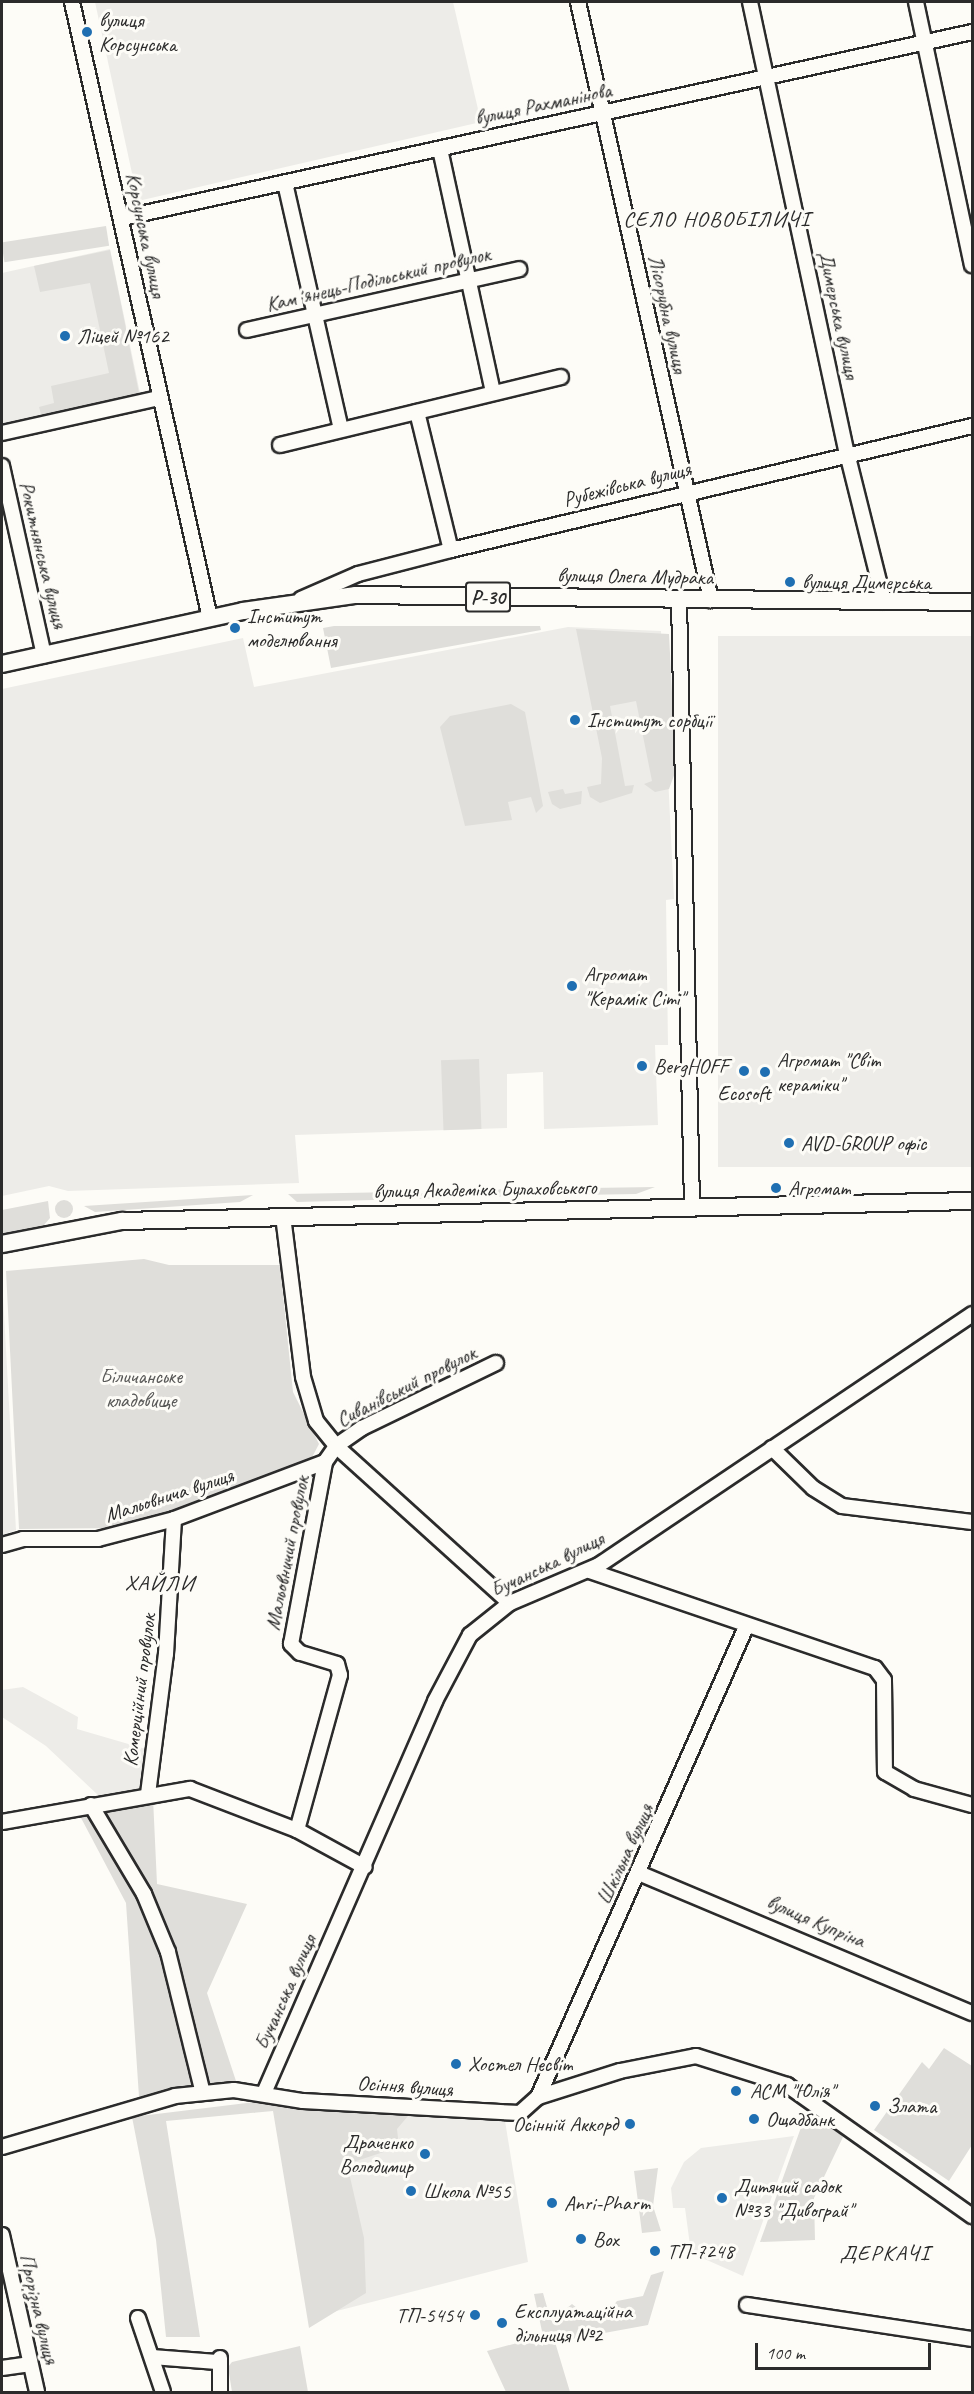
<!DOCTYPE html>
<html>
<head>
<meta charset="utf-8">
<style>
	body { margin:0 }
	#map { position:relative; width:974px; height:2394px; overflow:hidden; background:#fdfcf7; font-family:Caveat,sans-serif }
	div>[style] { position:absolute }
	.built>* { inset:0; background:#edece8; transform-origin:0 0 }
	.green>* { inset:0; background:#dfdeda; transform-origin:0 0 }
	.round { border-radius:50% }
	.roads { filter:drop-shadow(2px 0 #2b2b2b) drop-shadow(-2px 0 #2b2b2b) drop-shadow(0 2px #2b2b2b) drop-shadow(0 -2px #2b2b2b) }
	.minor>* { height:14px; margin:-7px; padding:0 7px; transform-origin:7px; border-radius:7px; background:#fdfcf7 }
	.major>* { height:16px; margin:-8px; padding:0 8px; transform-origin:8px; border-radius:8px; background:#fdfcf7 }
	.dots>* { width:16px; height:16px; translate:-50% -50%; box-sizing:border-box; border:3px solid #fdfcf7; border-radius:50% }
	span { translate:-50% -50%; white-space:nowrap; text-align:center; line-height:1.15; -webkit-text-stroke:6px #fdfcf7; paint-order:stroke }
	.shield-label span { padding:2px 4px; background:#fdfcf7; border:2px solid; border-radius:4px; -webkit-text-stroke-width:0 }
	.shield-label { font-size:20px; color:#2b2b2b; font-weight:700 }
	.poi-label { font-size:21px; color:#2b2b2b }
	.left { translate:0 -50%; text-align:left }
	.right { translate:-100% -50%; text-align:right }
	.street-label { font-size:21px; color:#2b2b2b }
	.park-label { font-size:21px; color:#585857 }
	.neighbourhood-label { font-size:22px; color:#2b2b2b; letter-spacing:1.5px }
	.frame { position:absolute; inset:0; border:3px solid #2b2b2b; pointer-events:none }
	.scale { position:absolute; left:755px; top:2343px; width:176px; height:27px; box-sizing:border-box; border:3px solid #2b2b2b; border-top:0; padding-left:8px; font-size:18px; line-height:21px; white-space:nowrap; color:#2b2b2b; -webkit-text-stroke:4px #fdfcf7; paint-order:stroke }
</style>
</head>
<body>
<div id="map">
	<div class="built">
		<div style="clip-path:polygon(95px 2px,453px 2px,481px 122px,138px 201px)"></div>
		<div style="clip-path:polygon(110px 249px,141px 398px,2px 427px,2px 273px)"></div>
		<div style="clip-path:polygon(568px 627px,661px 631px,674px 899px,666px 900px,668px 1045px,655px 1045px,658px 1125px,544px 1129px,543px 1072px,507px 1074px,507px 1128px,295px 1135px,299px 1183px,68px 1191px,49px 1186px,2px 1196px,2px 689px,243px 638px,254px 687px)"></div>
		<div style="left:972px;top:636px;width:531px;height:254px;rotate:90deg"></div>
		<div style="clip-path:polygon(2px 1278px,16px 1530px,2px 1535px)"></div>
		<div style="clip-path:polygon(23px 1687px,78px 1717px,77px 1729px,149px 1750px,143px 1789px,99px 1796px,46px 1746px,2px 1717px,2px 1690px)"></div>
		<div style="clip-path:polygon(293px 2108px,505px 2121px,528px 2262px,325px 2314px)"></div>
		<div style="clip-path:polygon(794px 2136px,743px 2276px,691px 2253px,685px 2208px,673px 2208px,671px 2188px,684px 2162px,701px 2148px)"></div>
	</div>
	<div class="green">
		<div style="left:106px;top:226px;width:20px;height:106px;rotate:81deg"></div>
		<div style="clip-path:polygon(110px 250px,140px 398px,42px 418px,39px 407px,54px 403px,51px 386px,109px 373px,90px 283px,40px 292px,34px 266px)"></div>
		<div style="clip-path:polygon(334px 626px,540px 626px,541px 630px,331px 668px,323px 628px)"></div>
		<div style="clip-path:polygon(576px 629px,669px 634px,676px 770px,669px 789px,655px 792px,644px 784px,652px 781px,636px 701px,610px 706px,625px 786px,634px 785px,632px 793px,600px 803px,590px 797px,587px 787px,601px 784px,602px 758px)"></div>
		<div style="clip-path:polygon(511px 704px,525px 712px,543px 806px,536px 813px,531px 797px,508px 802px,512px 820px,465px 826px,440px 727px,450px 716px)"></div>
		<div style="clip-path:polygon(563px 789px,565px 794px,582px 791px,581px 804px,560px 809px,552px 804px,548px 792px)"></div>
		<div style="left:479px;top:1059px;width:70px;height:38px;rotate:88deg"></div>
		<div style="clip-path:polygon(655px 1187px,636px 1194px,468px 1197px,464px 1190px)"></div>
		<div style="clip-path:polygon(454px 1191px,449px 1198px,297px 1202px,288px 1194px)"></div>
		<div style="clip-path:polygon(253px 1195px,240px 1202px,95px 1212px,84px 1206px)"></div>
		<div class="round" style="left:55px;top:1200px;width:18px;height:18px"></div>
		<div style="clip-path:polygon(48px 1201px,50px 1218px,44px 1225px,2px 1235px,2px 1210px)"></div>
		<div style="clip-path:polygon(144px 1259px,169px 1265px,280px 1265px,293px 1392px,319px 1444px,309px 1463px,121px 1528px,19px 1529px,6px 1271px)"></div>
		<div style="clip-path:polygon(153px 1798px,157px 1884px,247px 1904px,207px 1993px,236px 2081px,139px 2097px,126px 1903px,80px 1816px)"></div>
		<div style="clip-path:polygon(944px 2048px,972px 2066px,972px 2145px,949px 2181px,874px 2130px,922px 2062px,929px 2069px)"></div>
		<div style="clip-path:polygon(255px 2102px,408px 2116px,397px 2129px,399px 2147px,347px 2164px,364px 2238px,366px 2293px,309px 2328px,273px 2111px,166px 2121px,200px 2337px,166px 2337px,156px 2240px,132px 2117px)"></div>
		<div style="clip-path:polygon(820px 2114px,843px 2137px,814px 2198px,815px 2240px,760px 2242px,804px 2119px)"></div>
		<div style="clip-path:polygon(658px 2168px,653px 2206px,661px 2231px,642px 2233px,634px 2171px)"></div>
		<div style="clip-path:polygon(664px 2271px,648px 2325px,555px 2342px,570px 2392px,506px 2392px,487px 2351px,543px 2336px,534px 2294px,543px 2293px,551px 2321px,572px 2304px,587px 2316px,607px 2313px,617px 2301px,643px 2296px,651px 2275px)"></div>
		<div style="clip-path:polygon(300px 2346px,308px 2392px,232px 2392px,228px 2367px,232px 2362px)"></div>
	</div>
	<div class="roads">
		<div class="minor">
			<div style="left:72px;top:2px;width:631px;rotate:77.37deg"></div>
			<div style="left:578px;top:2px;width:613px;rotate:77.46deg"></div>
			<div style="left:750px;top:2px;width:461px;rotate:77.9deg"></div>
			<div style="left:847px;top:453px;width:153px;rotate:76deg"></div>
			<div style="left:916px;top:2px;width:269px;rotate:78deg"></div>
			<div style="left:440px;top:149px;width:249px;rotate:77.7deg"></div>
			<div style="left:285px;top:183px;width:252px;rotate:77.2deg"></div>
			<div style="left:122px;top:218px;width:870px;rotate:-12.34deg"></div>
			<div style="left:247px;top:330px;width:279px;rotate:-12.6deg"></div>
			<div style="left:417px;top:412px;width:142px;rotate:76.2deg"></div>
			<div style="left:2px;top:433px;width:160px;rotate:-12.6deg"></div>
			<div style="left:280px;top:445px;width:289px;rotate:-13.6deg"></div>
			<div style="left:2px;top:466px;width:194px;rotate:77.5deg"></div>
			<div style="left:301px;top:599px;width:62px;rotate:-23.7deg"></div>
			<div style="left:358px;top:574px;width:96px;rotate:-14.5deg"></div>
			<div style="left:451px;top:550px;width:536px;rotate:-13.39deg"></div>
			<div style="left:679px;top:600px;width:606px;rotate:88.77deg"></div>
			<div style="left:283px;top:1216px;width:162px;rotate:82.9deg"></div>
			<div style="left:303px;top:1377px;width:46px;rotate:73.5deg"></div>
			<div style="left:316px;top:1421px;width:32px;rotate:51deg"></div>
			<div style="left:336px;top:1446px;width:234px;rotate:42.1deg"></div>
			<div style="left:772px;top:1448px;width:57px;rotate:44.3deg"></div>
			<div style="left:813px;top:1488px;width:34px;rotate:32deg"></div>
			<div style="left:842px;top:1506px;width:131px;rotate:7deg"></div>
			<div style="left:2px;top:1545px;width:22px;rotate:-16deg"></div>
			<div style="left:23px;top:1539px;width:75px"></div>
			<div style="left:98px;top:1539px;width:79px;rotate:-14.7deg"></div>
			<div style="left:174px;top:1519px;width:161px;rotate:-20.7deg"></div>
			<div style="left:325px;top:1462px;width:19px;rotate:-55deg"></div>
			<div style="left:336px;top:1446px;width:32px;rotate:-35deg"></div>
			<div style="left:362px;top:1428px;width:149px;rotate:-25.9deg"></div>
			<div style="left:590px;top:1571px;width:301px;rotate:18.8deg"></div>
			<div style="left:875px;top:1668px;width:15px;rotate:53deg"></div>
			<div style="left:884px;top:1680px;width:92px;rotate:89.4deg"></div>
			<div style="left:885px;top:1772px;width:34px;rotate:30deg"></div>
			<div style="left:914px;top:1789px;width:60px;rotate:15.4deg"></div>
			<div style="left:148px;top:1794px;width:141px;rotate:-82.7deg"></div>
			<div style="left:166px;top:1654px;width:135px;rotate:-86.6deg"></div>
			<div style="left:91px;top:1805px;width:104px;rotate:59.2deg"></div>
			<div style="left:144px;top:1894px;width:63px;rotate:67.5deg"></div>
			<div style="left:168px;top:1952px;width:145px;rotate:76.1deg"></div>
			<div style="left:2px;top:1822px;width:191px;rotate:-10deg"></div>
			<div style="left:190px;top:1789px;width:115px;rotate:21deg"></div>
			<div style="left:297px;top:1830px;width:77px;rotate:28.6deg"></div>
			<div style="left:297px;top:1830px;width:161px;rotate:-74.5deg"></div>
			<div style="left:340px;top:1675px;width:11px;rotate:-105deg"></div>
			<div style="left:337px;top:1664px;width:39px;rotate:-163deg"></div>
			<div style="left:300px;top:1653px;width:13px;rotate:-135deg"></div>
			<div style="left:291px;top:1644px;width:185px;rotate:-79.4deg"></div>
			<div style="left:641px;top:1874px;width:359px;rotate:22.8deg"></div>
			<div style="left:264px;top:2093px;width:428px;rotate:-66.4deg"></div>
			<div style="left:435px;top:1701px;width:75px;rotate:-62.1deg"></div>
			<div style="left:470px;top:1635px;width:51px;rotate:-38.7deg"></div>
			<div style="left:510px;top:1603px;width:97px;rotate:-23.1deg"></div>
			<div style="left:599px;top:1565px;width:450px;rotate:-33.9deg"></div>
			<div style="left:538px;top:2097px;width:514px;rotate:-66.13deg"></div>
			<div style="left:2px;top:2147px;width:180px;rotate:-16.4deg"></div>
			<div style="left:175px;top:2096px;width:59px;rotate:-5.8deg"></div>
			<div style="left:234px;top:2090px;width:70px;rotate:9.1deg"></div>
			<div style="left:303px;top:2101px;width:217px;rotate:3.2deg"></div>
			<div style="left:520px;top:2113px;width:24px;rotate:-42deg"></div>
			<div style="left:538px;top:2097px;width:86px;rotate:-17.6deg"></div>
			<div style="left:620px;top:2071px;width:77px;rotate:-11.2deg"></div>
			<div style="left:696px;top:2056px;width:96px;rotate:17.7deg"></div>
			<div style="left:787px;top:2085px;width:227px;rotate:35.3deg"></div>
			<div style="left:2px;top:2235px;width:161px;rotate:77.4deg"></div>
			<div style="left:747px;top:2305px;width:228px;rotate:8.6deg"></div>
			<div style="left:138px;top:2318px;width:78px;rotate:71.3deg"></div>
			<div style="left:152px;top:2357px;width:65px;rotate:4.4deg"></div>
			<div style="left:220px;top:2358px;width:34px;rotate:90deg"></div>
			<div style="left:2px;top:2368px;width:27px;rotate:-8deg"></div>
		</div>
		<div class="major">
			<div style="left:2px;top:664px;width:247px;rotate:-12.4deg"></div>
			<div style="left:243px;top:611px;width:114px;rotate:-8.1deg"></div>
			<div style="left:356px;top:595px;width:616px;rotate:0.65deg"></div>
			<div style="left:2px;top:1244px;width:122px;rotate:-10.9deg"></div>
			<div style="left:122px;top:1221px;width:850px;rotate:-1.35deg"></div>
		</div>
	</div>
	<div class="dots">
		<div style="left:87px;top:32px;background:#1f6fb2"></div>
		<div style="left:65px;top:336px;background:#1f6fb2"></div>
		<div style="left:790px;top:582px;background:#1f6fb2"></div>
		<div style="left:235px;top:628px;background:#1f6fb2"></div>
		<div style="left:575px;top:720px;background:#1f6fb2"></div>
		<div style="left:572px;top:986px;background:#1f6fb2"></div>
		<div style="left:642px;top:1066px;background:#1f6fb2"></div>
		<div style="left:744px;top:1071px;background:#1f6fb2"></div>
		<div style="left:765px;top:1072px;background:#1f6fb2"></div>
		<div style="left:789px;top:1143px;background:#1f6fb2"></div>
		<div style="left:776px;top:1188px;background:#1f6fb2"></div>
		<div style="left:456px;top:2064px;background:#1f6fb2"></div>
		<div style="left:736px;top:2091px;background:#1f6fb2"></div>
		<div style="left:875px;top:2106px;background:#1f6fb2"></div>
		<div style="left:754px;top:2119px;background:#1f6fb2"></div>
		<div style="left:630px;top:2124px;background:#1f6fb2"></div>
		<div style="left:425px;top:2154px;background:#1f6fb2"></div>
		<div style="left:411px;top:2191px;background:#1f6fb2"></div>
		<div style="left:722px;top:2198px;background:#1f6fb2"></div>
		<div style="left:552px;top:2203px;background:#1f6fb2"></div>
		<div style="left:581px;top:2239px;background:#1f6fb2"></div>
		<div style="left:655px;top:2251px;background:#1f6fb2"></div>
		<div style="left:475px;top:2315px;background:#1f6fb2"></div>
		<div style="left:502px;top:2323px;background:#1f6fb2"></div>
	</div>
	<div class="shield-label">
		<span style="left:488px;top:597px">Р-30</span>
	</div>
	<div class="poi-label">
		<span class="left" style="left:99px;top:32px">вулиця<br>Корсунська</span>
		<span class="left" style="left:77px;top:336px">Ліцей №162</span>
		<span class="left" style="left:802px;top:582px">вулиця Димерська</span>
		<span class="left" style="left:247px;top:628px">Інститут<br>моделювання</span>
		<span class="left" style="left:587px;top:720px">Інститут сорбції</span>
		<span class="left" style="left:584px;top:986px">Агромат<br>"Керамік Сіті"</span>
		<span class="left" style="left:777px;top:1072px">Агромат "Світ<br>кераміки"</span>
		<span class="left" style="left:654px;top:1066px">BergHOFF</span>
		<span style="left:744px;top:1093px">Ecosoft</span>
		<span class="left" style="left:801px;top:1143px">AVD-GROUP офіс</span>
		<span class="left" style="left:788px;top:1188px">Агромат</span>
		<span class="left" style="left:468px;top:2064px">Хостел Несвіт</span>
		<span class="left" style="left:750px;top:2091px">АСМ "Юлія"</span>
		<span class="left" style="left:887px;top:2106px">Злата</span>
		<span class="left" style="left:766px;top:2119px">Ощадбанк</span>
		<span class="right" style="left:618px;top:2124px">Осінній Аккорд</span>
		<span class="right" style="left:413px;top:2154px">Драченко<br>Володимир</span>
		<span class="left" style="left:734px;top:2198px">Дитячий садок<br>№33 "Дивограй"</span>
		<span class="left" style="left:423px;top:2191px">Школа №55</span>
		<span class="left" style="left:564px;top:2203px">Anri-Pharm</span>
		<span class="left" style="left:593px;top:2239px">Box</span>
		<span class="left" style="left:667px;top:2251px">ТП-7248</span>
		<span class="left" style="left:514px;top:2323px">Експлуатаційна<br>дільниця №2</span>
		<span class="right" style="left:463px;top:2315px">ТП-5454</span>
	</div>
	<div class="street-label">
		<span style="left:543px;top:104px;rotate:-12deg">вулиця Рахманінова</span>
		<span style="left:146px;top:235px;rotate:78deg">Корсунська вулиця</span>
		<span style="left:378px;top:279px;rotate:-13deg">Камʼянець-Подільський провулок</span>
		<span style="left:668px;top:314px;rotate:78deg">Лісорубна вулиця</span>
		<span style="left:839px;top:315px;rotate:78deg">Димерська вулиця</span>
		<span style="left:627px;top:484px;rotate:-14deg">Рубежівська вулиця</span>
		<span style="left:43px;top:555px;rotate:77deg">Рокитнянська вулиця</span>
		<span style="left:635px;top:576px;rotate:1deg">вулиця Олега Мудрака</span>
		<span style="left:485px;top:1189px;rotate:-1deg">вулиця Академіка Булаховського</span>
		<span style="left:406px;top:1386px;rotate:-27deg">Сиванівський провулок</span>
		<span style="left:169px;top:1495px;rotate:-18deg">Мальовнича вулиця</span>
		<span style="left:287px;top:1553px;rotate:-79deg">Мальовничий провулок</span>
		<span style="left:547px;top:1564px;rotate:-26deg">Бучанська вулиця</span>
		<span style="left:139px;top:1690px;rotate:-83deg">Комерційний провулок</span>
		<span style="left:625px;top:1854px;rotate:-65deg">Шкільна вулиця</span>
		<span style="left:816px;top:1921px;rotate:23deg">вулиця Купріна</span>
		<span style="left:285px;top:1992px;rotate:-66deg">Бучанська вулиця</span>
		<span style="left:405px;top:2086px;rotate:4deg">Осіння вулиця</span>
		<span style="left:39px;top:2309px;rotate:77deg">Прорізна вулиця</span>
	</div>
	<div class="park-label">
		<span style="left:141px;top:1388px">Біличанське<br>кладовище</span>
	</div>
	<div class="neighbourhood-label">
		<span style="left:717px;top:220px">СЕЛО НОВОБІЛИЧІ</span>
		<span style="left:160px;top:1584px">ХАЙЛИ</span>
		<span style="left:885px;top:2254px">ДЕРКАЧІ</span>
	</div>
	<div class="frame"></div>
	<div class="scale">100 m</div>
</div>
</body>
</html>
